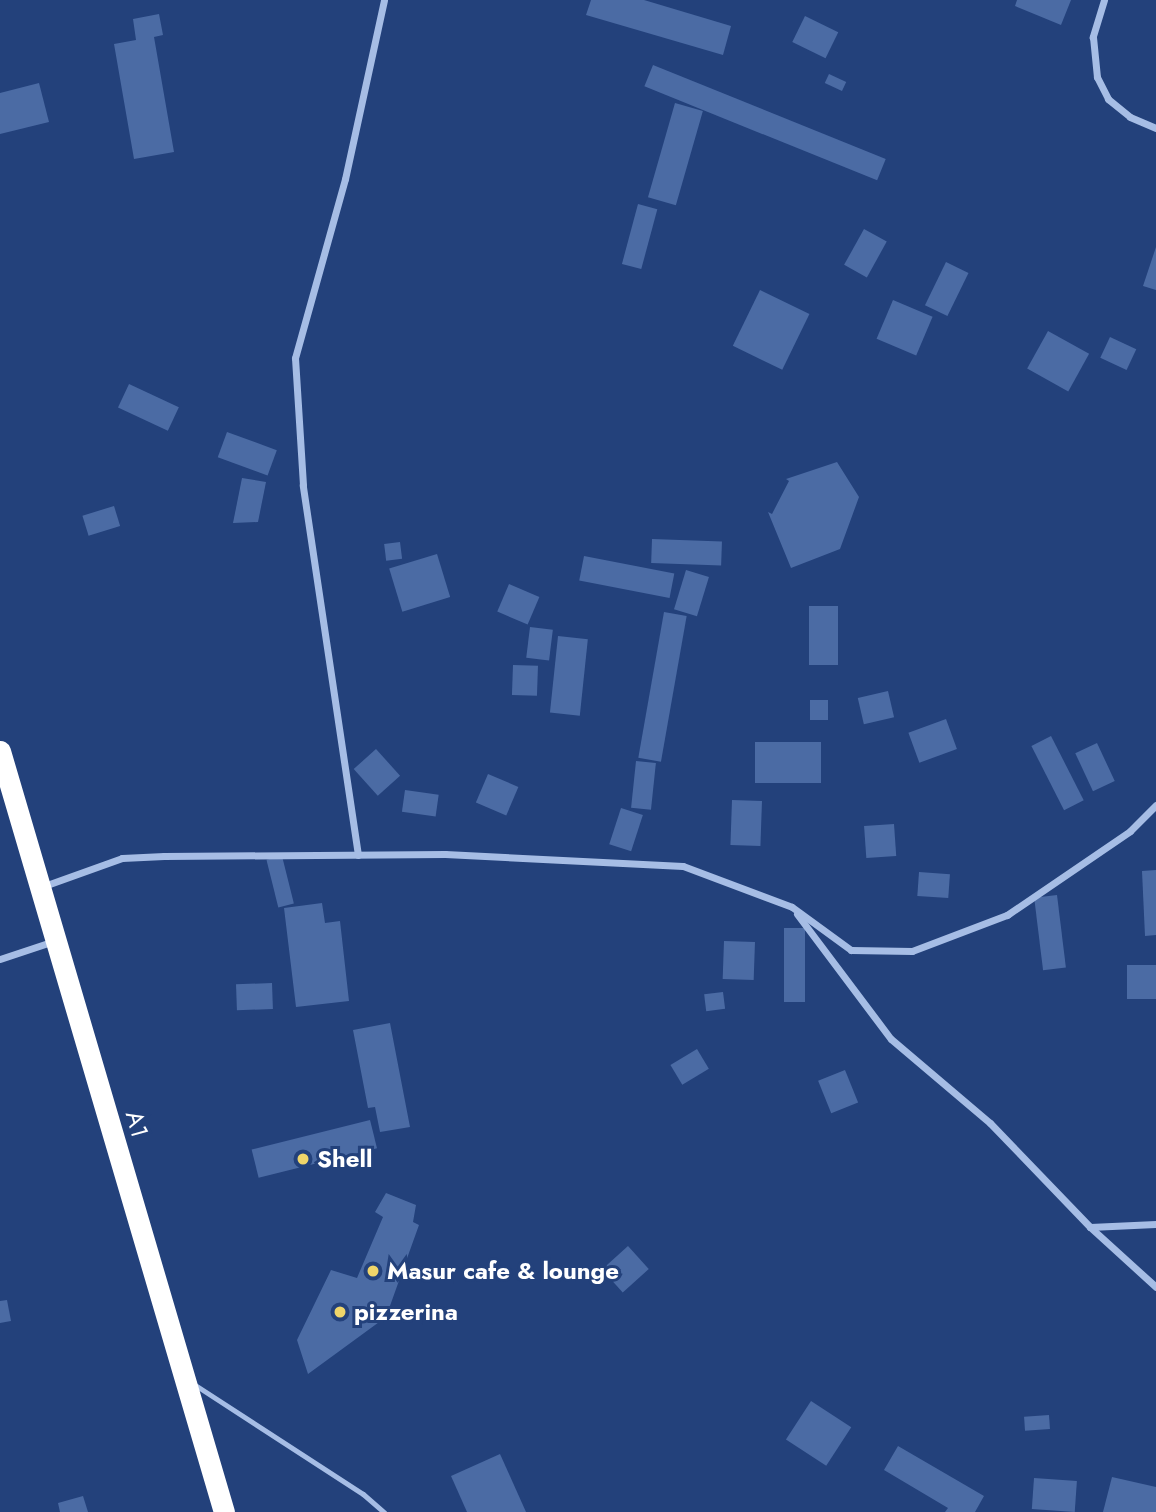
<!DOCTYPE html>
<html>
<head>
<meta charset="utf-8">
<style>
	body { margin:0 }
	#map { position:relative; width:1156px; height:1512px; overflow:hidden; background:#23417b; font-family:Jost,sans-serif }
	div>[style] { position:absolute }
	.building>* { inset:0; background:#4b6ba4; transform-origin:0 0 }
	.lane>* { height:5px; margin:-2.5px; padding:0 2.5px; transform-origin:2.5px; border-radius:2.5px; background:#a6bde5 }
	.street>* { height:7px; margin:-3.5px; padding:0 3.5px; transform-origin:3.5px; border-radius:3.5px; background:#a6bde5 }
	.highway>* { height:21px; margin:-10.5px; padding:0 10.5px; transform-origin:10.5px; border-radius:10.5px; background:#fff }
	.dots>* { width:19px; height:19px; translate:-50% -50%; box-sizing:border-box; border:4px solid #23417b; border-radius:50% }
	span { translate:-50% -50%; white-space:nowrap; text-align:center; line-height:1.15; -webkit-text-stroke:6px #23417b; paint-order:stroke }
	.street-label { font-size:24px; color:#fff }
	.poi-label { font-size:24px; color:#fff; font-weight:700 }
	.left { translate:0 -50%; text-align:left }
</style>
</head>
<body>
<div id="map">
	<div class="building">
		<div style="clip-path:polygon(591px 0,644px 0,731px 26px,723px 55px,586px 15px)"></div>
		<div style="clip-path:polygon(1017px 0,1071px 0,1061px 25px,1015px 6px)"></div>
		<div style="clip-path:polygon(159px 14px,163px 35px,154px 37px,174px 152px,134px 159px,114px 44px,136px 40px,133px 19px)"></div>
		<div style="left:805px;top:16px;width:37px;height:29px;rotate:26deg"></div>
		<div style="left:653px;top:65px;width:251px;height:23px;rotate:22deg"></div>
		<div style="left:829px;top:74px;width:19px;height:10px;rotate:25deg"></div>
		<div style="clip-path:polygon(39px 83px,49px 122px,0 134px,0 93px)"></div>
		<div style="left:675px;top:103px;width:29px;height:98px;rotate:16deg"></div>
		<div style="left:638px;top:204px;width:20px;height:62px;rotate:15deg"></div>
		<div style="left:864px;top:229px;width:26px;height:41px;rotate:29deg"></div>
		<div style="clip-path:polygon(1156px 247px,1156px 290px,1143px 286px)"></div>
		<div style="left:946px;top:262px;width:25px;height:48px;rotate:26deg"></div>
		<div style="left:760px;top:290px;width:55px;height:62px;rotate:26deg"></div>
		<div style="left:893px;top:300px;width:43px;height:42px;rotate:23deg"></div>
		<div style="left:1048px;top:331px;width:47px;height:43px;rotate:29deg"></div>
		<div style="left:1110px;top:337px;width:29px;height:23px;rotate:25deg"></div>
		<div style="left:129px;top:384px;width:55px;height:26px;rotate:25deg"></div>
		<div style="left:227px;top:432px;width:53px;height:27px;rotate:20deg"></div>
		<div style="clip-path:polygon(837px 462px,859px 497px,840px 549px,791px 568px,768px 512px,772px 514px,789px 481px,786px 479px)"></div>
		<div style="clip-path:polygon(242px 478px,266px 482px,258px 522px,233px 523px)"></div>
		<div style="left:114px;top:506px;width:21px;height:33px;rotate:73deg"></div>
		<div style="left:652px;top:539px;width:70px;height:24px;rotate:2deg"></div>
		<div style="left:400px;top:542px;width:17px;height:16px;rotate:83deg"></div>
		<div style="left:437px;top:554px;width:45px;height:50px;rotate:73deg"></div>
		<div style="left:584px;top:556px;width:92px;height:25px;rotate:11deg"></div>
		<div style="left:686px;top:570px;width:24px;height:41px;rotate:17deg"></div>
		<div style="left:509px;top:584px;width:33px;height:30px;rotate:23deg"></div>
		<div style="left:809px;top:606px;width:29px;height:59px"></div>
		<div style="left:664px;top:612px;width:23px;height:148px;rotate:10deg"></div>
		<div style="left:530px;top:627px;width:23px;height:31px;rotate:7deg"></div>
		<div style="left:558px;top:636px;width:30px;height:77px;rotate:6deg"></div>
		<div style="left:513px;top:665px;width:25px;height:30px;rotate:2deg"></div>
		<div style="left:888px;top:691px;width:27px;height:31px;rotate:77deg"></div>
		<div style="left:810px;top:700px;width:18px;height:20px"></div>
		<div style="left:946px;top:719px;width:32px;height:40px;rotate:70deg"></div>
		<div style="left:1051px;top:736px;width:72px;height:22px;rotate:63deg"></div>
		<div style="left:755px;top:742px;width:66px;height:41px"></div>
		<div style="left:1097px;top:743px;width:42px;height:24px;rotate:65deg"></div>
		<div style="left:376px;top:749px;width:36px;height:30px;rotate:48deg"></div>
		<div style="left:636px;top:761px;width:20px;height:47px;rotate:6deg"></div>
		<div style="left:488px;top:774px;width:33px;height:31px;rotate:23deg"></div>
		<div style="left:405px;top:790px;width:34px;height:22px;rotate:8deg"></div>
		<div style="left:732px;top:800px;width:30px;height:45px;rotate:2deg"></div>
		<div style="left:621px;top:808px;width:23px;height:38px;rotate:18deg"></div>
		<div style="left:894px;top:824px;width:32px;height:30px;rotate:86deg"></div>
		<div style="left:282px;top:856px;width:49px;height:16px;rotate:76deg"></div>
		<div style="clip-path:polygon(1156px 870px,1156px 935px,1145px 936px,1142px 871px)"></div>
		<div style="left:919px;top:872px;width:31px;height:24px;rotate:4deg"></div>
		<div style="left:1057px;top:895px;width:73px;height:23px;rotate:83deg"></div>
		<div style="clip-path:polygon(322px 903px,325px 923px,340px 921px,349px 1001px,296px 1007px,284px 908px)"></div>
		<div style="left:784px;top:928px;width:21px;height:74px"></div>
		<div style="left:724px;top:941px;width:31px;height:38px;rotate:2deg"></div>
		<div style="left:1127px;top:965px;width:29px;height:34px"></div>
		<div style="left:272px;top:983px;width:26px;height:36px;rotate:88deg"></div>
		<div style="left:723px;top:992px;width:17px;height:19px;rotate:83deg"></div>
		<div style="clip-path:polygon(390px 1023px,410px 1127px,380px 1132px,375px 1107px,368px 1108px,353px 1030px)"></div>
		<div style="left:697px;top:1049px;width:23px;height:31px;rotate:59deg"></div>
		<div style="left:845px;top:1070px;width:35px;height:29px;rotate:68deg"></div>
		<div style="left:370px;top:1120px;width:29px;height:122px;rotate:76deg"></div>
		<div style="clip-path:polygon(386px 1193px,416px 1205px,413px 1222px,419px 1225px,386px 1317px,308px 1374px,297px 1340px,331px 1270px,357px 1278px,383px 1217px,375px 1212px)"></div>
		<div style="left:628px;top:1246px;width:31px;height:35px;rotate:48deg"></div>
		<div style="clip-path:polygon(7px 1300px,11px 1321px,0 1323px,0 1301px)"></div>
		<div style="left:811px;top:1401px;width:48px;height:46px;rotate:33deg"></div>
		<div style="left:1049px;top:1415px;width:14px;height:25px;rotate:86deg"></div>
		<div style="clip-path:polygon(898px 1446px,984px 1496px,975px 1512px,945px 1512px,948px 1508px,884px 1470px)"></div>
		<div style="clip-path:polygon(500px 1454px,526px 1512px,467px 1512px,451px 1476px)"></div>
		<div style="clip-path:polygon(1112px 1477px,1156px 1487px,1156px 1512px,1103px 1512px)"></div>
		<div style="left:1034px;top:1478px;width:43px;height:31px;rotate:4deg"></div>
		<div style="clip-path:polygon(83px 1496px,88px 1512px,60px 1512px,58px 1503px)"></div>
	</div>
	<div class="lane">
		<div style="left:192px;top:1383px;width:204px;rotate:33deg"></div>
		<div style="left:363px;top:1494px;width:28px;rotate:41deg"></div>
	</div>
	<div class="street">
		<div style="left:1104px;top:0;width:39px;rotate:107deg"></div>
		<div style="left:1093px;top:37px;width:40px;rotate:84.3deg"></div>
		<div style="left:1097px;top:77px;width:25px;rotate:63deg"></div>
		<div style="left:1108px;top:99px;width:28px;rotate:39deg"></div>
		<div style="left:1130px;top:117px;width:28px;rotate:23deg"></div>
		<div style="left:358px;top:855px;width:374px;rotate:-98.5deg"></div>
		<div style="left:303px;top:485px;width:127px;rotate:-93.6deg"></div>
		<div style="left:295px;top:358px;width:186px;rotate:-74.4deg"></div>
		<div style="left:345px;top:179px;width:183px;rotate:-77.7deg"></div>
		<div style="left:44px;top:886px;width:83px;rotate:-19.7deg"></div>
		<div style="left:122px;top:858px;width:42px;rotate:-2.7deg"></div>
		<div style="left:164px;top:856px;width:281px;rotate:-0.4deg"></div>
		<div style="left:445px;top:854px;width:238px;rotate:2.9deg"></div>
		<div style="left:683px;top:866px;width:116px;rotate:20.6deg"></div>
		<div style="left:792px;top:907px;width:73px;rotate:36.1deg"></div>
		<div style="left:851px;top:950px;width:61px;rotate:0.9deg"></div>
		<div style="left:912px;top:951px;width:102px;rotate:-20.8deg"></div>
		<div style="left:1007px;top:915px;width:149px;rotate:-34.3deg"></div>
		<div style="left:1130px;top:831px;width:37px;rotate:-45deg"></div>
		<div style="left:797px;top:914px;width:156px;rotate:53.1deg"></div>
		<div style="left:891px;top:1039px;width:130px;rotate:40.3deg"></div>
		<div style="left:990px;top:1123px;width:144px;rotate:46.1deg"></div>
		<div style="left:1090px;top:1227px;width:89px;rotate:42.3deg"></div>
		<div style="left:0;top:959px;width:57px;rotate:-18.4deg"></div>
		<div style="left:1090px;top:1227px;width:66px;rotate:-2.6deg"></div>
	</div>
	<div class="highway">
		<div style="left:0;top:751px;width:793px;rotate:73.6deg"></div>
	</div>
	<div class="dots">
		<div style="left:303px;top:1159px;background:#efd56a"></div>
		<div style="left:373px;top:1271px;background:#efd56a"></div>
		<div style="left:340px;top:1312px;background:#efd56a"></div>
	</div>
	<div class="street-label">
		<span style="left:137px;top:1124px;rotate:74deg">A1</span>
	</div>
	<div class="poi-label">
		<span class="left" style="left:317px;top:1159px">Shell</span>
		<span class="left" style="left:387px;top:1271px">Masur cafe &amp; lounge</span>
		<span class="left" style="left:354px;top:1312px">pizzerina</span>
	</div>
</div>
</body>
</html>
